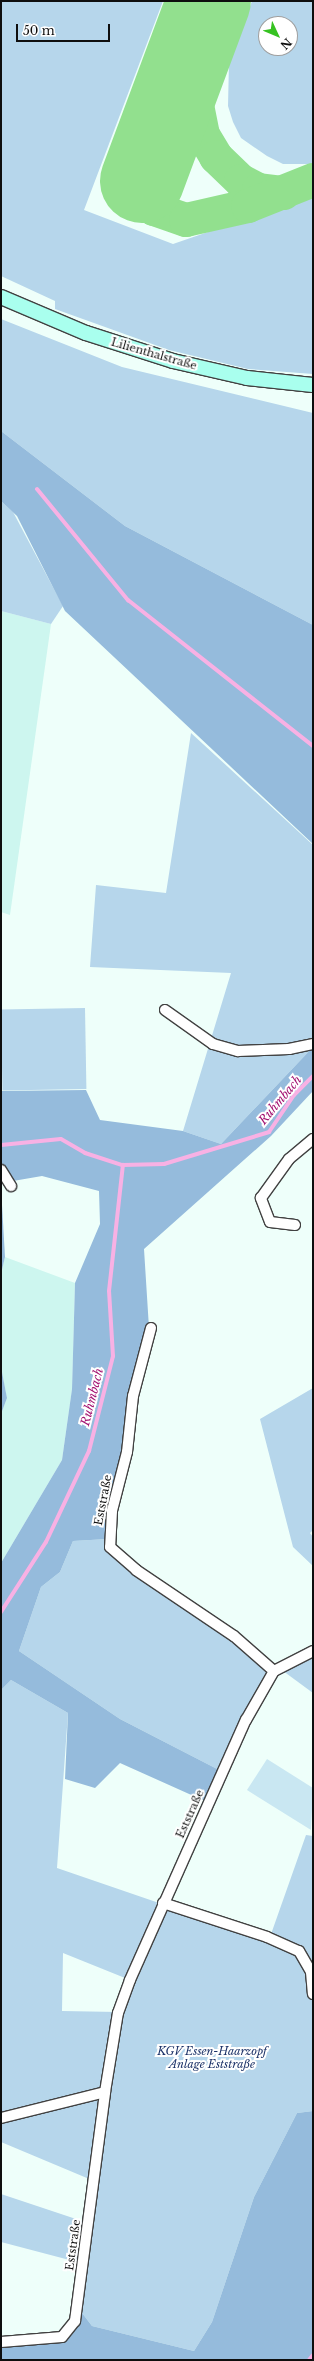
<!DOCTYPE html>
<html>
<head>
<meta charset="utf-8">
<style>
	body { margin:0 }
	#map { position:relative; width:314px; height:2361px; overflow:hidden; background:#eefffa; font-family:"Libre Baskerville",serif }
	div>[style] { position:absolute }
	.farmland>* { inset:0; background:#cdf6ef }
	.green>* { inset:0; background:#b6d6eb; transform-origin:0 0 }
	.forest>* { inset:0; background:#95bbdc }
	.pitch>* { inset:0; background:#c9e7f2 }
	.stream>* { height:4px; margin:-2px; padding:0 2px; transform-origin:2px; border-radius:2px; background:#f8b1e4 }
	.taxiway>* { height:34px; margin:-17px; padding:0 17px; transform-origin:17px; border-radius:17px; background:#92e08e }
	.runway>* { height:84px; margin:-42px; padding:0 42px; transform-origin:42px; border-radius:42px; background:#92e08e }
	.roads { filter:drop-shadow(1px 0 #414141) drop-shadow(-1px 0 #414141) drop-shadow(0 1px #414141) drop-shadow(0 -1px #414141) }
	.minor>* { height:10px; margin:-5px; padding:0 5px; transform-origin:5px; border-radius:5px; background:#fff }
	.secondary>* { height:14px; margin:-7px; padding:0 7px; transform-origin:7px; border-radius:7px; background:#a9ffee }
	span { translate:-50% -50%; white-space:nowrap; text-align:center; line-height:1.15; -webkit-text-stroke:4px #fff; paint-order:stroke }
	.street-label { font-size:11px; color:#0e0e0e }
	.park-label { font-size:11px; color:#1c3268; font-style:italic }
	.water-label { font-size:12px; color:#a41371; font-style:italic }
	.frame { position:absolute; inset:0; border:2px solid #0e0e0e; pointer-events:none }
	.north { position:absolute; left:258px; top:16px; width:40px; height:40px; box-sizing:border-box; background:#fff; border:1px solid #9f9f9f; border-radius:50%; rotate:134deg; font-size:11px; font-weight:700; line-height:16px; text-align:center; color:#0e0e0e }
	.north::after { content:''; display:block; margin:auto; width:14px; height:18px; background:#36c221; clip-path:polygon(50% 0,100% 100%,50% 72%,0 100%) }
	.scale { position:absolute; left:16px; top:24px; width:94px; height:18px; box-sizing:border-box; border:2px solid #0e0e0e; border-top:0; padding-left:5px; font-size:12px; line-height:14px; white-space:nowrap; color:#0e0e0e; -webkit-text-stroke:3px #fff; paint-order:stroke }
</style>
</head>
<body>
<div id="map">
	<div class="farmland">
		<div style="clip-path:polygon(1px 611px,51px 624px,10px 915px,1px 912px)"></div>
		<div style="clip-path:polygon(5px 1257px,75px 1283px,72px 1389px,62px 1460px,1px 1563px,1px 1414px,7px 1398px,1px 1367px,1px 1274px)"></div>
	</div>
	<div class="green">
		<div style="clip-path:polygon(1px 1px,163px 1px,84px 210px,173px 244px,313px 196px,313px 374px,248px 369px,169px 350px,55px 309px,55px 301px,1px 276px)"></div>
		<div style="clip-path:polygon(evenodd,252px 1px,313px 1px,313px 164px,283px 164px,267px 156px,241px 138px,233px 122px,228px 106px,229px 62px,252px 1px,266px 24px,290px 24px,290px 48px,266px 48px,266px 24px)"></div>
		<div style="clip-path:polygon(1px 319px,122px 367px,313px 413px,313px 625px,125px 526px,1px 431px)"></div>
		<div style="clip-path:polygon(1px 501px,13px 512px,63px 606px,51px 624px,1px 611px)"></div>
		<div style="clip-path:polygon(191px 733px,313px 845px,313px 1047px,221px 1144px,183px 1131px,231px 973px,90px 967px,96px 885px,166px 893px)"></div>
		<div style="left:85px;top:1008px;width:81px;height:84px;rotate:89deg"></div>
		<div style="clip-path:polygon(313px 1388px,313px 1530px,310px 1533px,313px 1537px,313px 1566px,293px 1547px,260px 1419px)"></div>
		<div style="clip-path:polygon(108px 1539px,108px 1548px,232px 1637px,271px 1671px,221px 1771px,120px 1719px,19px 1651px,41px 1587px,60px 1572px,73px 1541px)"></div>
		<div style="clip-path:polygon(313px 1653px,313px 1693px,279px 1668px)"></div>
		<div style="clip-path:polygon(evenodd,11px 1680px,68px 1713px,57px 1868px,299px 1951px,312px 1986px,313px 2111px,297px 2113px,254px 2197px,212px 2322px,194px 2351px,92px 2326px,76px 2305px,94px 2181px,1px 2142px,1px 1690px,11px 1680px,63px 1953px,130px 1980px,118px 2012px,62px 2011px,63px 1953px)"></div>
		<div style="clip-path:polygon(306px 1835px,313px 1836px,313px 1985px,307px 1959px,270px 1937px)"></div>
		<div style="clip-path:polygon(1px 2194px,88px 2223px,81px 2263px,1px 2242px)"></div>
	</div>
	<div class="forest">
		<div style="clip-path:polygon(1px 431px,125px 526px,313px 625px,313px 844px,65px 611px,17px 516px,1px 501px)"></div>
		<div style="clip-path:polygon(313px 1047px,313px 1091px,271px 1136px,144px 1249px,149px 1328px,108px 1539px,73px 1541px,60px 1572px,41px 1587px,19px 1651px,120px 1719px,221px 1771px,207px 1802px,120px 1763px,95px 1788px,65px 1779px,68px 1713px,11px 1680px,1px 1690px,1px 1563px,62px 1460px,72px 1389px,75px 1283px,100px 1224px,99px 1191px,42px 1176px,13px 1181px,1px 1162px,1px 1091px,86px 1090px,100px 1120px,183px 1131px,221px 1144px)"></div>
		<div style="clip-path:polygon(1px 1187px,5px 1257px,1px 1274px)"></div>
		<div style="clip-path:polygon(1px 1367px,7px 1398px,1px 1414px)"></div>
		<div style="clip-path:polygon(313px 2111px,313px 2360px,1px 2360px,1px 2346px,72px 2330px,76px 2305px,92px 2326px,194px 2351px,212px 2322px,254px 2197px,297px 2113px)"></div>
	</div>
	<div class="pitch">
		<div style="clip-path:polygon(267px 1759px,313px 1788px,311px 1830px,247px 1790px)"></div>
	</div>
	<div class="stream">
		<div style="left:37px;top:489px;width:144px;rotate:50.7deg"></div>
		<div style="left:128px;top:600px;width:236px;rotate:38.3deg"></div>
		<div style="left:1px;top:1145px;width:60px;rotate:-5.7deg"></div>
		<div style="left:61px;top:1139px;width:28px;rotate:30deg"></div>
		<div style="left:85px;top:1153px;width:40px;rotate:18deg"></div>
		<div style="left:123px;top:1165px;width:41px;rotate:-1.4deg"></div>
		<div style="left:164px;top:1164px;width:110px;rotate:-16.9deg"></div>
		<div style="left:269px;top:1132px;width:45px;rotate:-56deg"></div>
		<div style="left:294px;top:1095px;width:27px;rotate:-45deg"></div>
		<div style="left:1px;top:1612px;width:83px;rotate:-57.3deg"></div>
		<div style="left:46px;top:1542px;width:101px;rotate:-64.7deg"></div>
		<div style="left:89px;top:1451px;width:98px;rotate:-75.8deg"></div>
		<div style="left:113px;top:1356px;width:65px;rotate:-93.5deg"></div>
		<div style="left:109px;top:1291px;width:127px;rotate:-83.7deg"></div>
		<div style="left:309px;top:2360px;width:6px;rotate:-51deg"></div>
	</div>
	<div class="taxiway">
		<div style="left:208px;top:3px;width:40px;rotate:106deg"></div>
		<div style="left:197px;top:41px;width:39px;rotate:97deg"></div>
		<div style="left:192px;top:80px;width:56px;rotate:78.7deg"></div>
		<div style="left:203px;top:135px;width:26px;rotate:59deg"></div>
		<div style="left:216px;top:157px;width:35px;rotate:44deg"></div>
		<div style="left:241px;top:181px;width:20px;rotate:27deg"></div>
		<div style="left:259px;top:190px;width:25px;rotate:7deg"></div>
		<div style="left:142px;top:181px;width:14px;rotate:86deg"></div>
		<div style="left:143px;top:195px;width:18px;rotate:52deg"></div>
		<div style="left:154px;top:209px;width:34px;rotate:19deg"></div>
		<div style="left:186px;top:220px;width:64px;rotate:-12.7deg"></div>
		<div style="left:248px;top:206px;width:70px;rotate:-21.8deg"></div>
	</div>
	<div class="runway">
		<div style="left:142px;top:181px;width:192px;rotate:-69.6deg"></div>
	</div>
	<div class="roads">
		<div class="minor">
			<div style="left:165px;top:1010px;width:59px;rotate:35.3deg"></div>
			<div style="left:213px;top:1044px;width:26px;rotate:16deg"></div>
			<div style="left:238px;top:1051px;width:51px;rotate:-2.2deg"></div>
			<div style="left:289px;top:1049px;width:25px;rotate:-12deg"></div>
			<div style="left:1px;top:1170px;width:19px;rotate:58deg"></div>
			<div style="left:295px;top:1225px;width:25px;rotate:-173deg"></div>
			<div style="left:270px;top:1222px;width:26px;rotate:-111deg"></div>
			<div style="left:261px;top:1198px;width:48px;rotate:-54.3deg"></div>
			<div style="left:289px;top:1159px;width:31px;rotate:-40deg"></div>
			<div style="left:151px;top:1328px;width:70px;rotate:104.8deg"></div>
			<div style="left:133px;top:1396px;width:56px;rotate:96.1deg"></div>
			<div style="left:127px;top:1452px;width:61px;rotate:104.3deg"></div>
			<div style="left:112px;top:1511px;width:36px;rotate:93deg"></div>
			<div style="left:110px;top:1547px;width:35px;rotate:41deg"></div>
			<div style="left:136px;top:1570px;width:118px;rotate:34deg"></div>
			<div style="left:234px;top:1636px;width:53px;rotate:41.2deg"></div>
			<div style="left:163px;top:1903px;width:109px;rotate:18.1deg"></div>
			<div style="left:267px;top:1937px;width:35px;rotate:24deg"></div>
			<div style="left:299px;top:1951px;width:24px;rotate:60deg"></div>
			<div style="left:311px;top:1972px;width:22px;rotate:85deg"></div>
			<div style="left:1px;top:2118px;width:107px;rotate:-14deg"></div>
			<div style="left:105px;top:2092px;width:80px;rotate:-80.7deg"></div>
			<div style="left:118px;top:2013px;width:35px;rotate:-70deg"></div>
			<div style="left:130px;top:1980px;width:285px;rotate:-66deg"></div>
			<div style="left:246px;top:1720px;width:56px;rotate:-60.3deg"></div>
			<div style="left:274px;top:1671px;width:44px;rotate:-27.1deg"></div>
			<div style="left:1px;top:2342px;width:61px;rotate:-4.7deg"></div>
			<div style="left:62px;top:2337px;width:21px;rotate:-51deg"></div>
			<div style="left:75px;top:2321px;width:231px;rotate:-82.5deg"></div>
		</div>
		<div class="secondary">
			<div style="left:1px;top:297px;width:92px;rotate:23deg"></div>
			<div style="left:86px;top:333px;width:91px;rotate:17.8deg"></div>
			<div style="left:173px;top:361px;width:76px;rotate:12.9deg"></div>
			<div style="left:247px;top:378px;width:66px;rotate:6.1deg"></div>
		</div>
	</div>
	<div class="street-label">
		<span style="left:154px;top:354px;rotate:16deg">Lilienthalstraße</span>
		<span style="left:103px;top:1500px;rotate:-79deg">Eststraße</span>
		<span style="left:190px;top:1814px;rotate:-66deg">Eststraße</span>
		<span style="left:73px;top:2245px;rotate:-82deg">Eststraße</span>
	</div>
	<div class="park-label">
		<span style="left:212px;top:2058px">KGV Essen-Haarzopf<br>Anlage Eststraße</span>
	</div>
	<div class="water-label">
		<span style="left:280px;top:1100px;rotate:-50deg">Ruhmbach</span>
		<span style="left:92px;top:1397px;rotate:-76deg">Ruhmbach</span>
	</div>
	<div class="frame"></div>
	<div class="north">N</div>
	<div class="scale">50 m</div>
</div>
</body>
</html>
